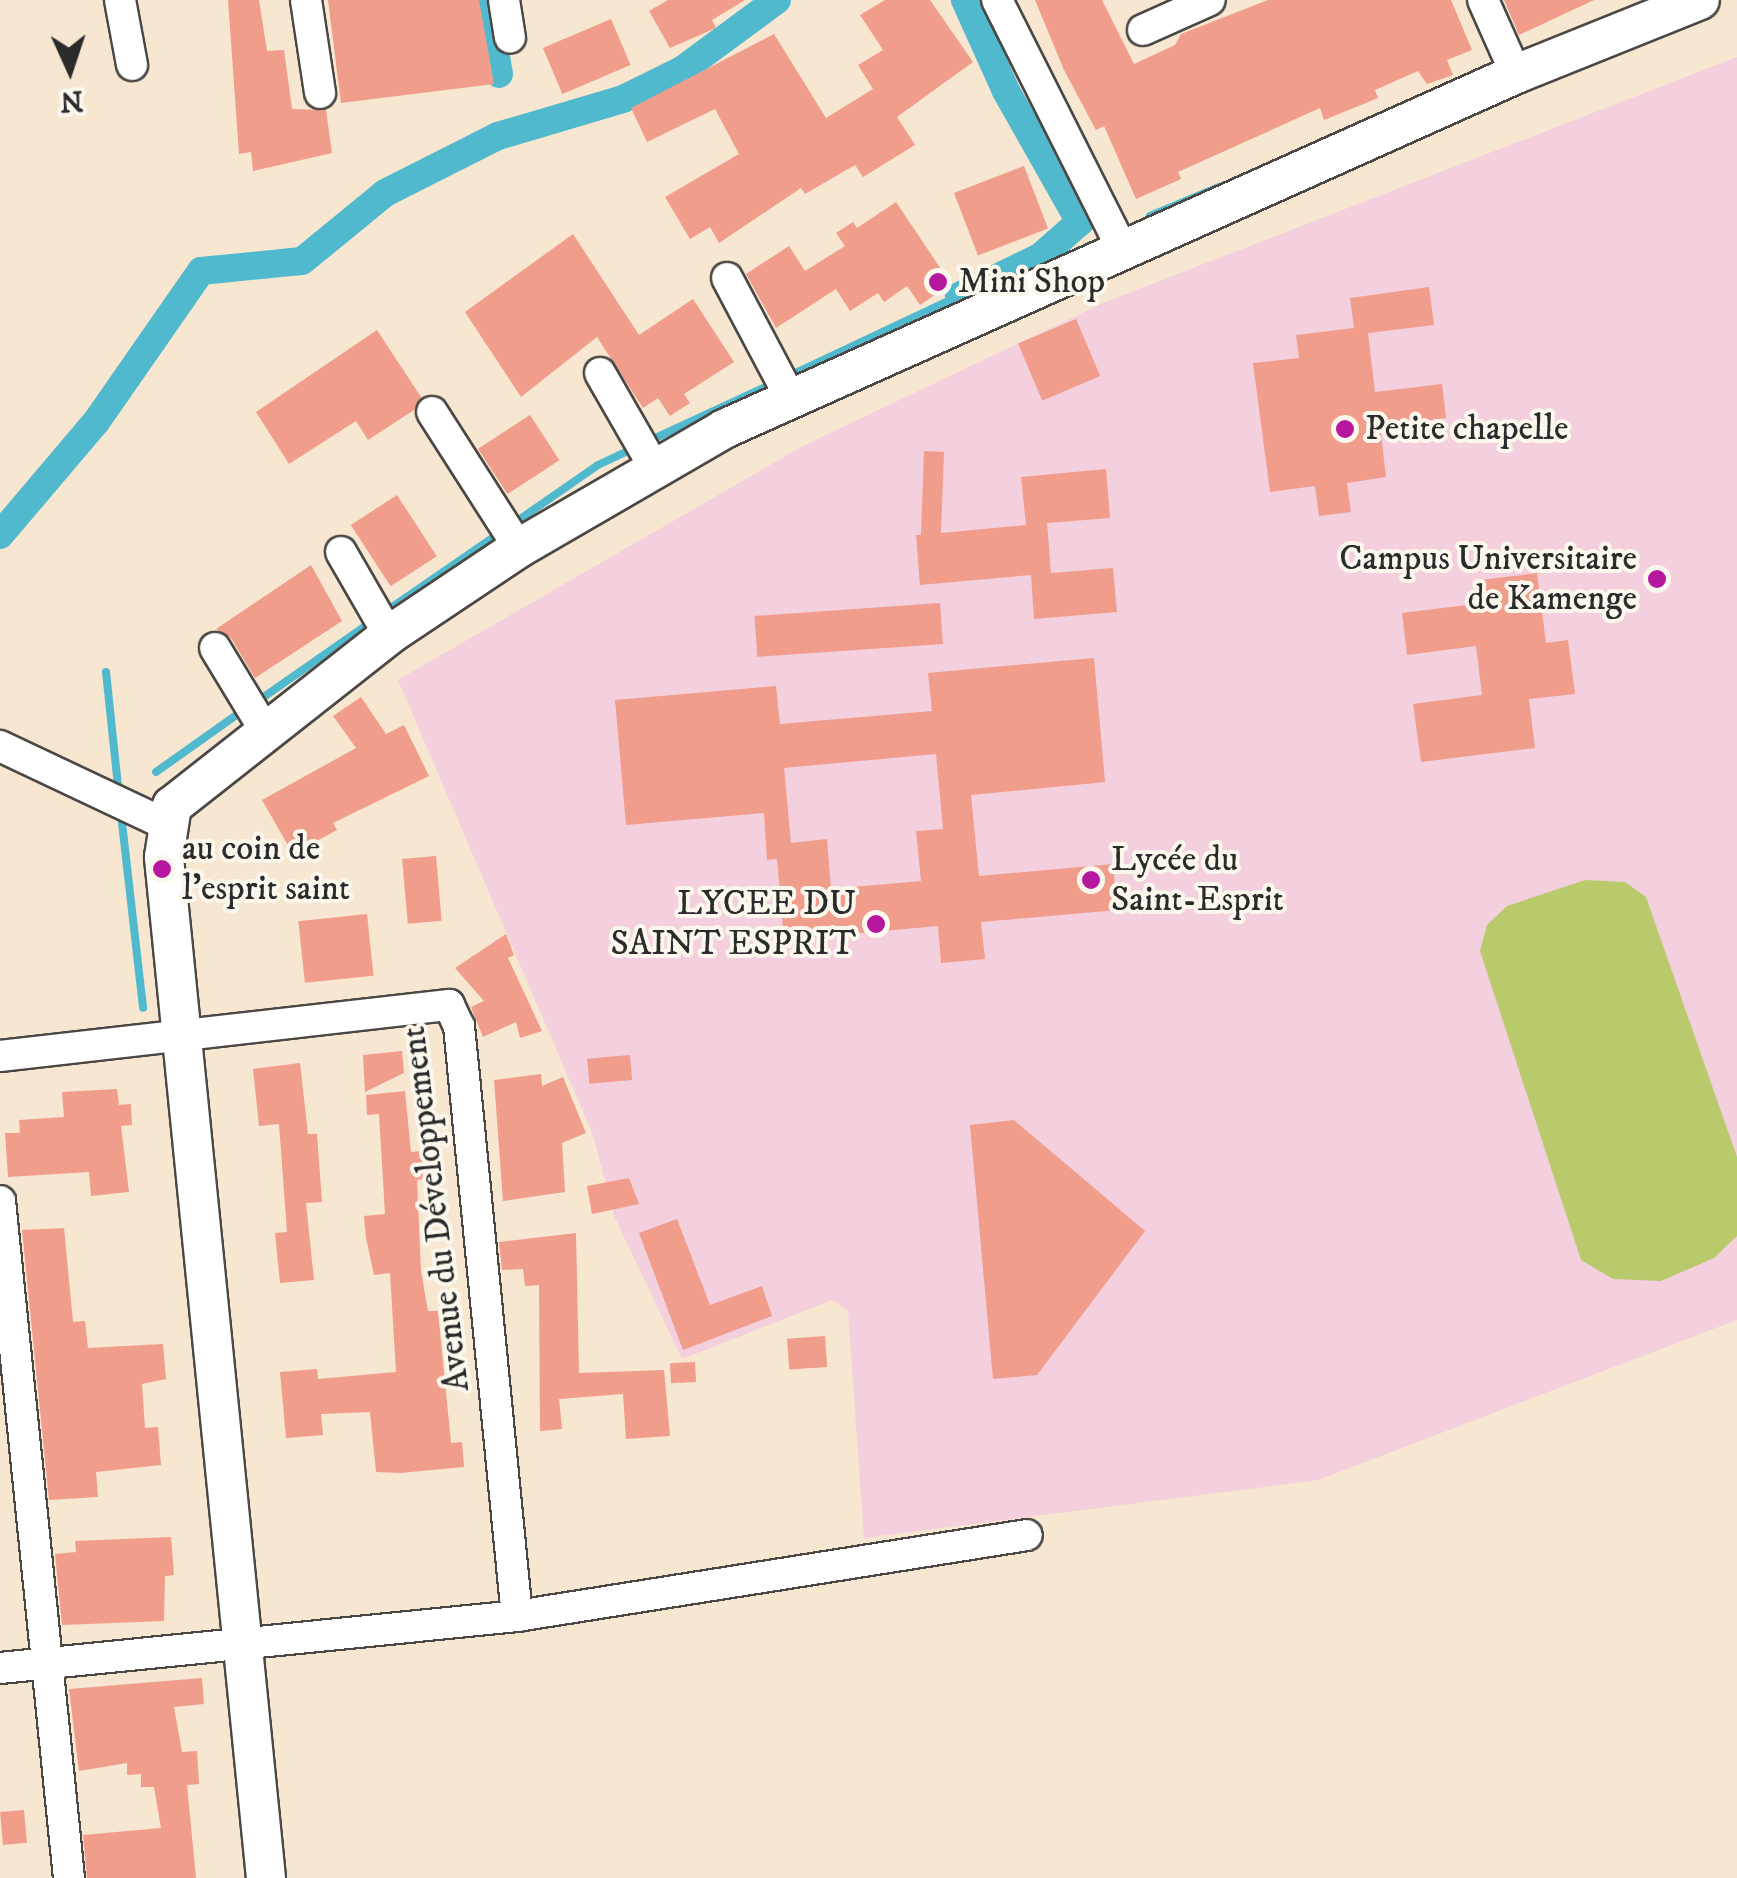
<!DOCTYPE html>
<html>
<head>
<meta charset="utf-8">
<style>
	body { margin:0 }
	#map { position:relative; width:1737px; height:1878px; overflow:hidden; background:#f7e6d0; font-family:"IM FELL DW Pica",serif }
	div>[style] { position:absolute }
	.built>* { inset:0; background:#f4cfdd }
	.green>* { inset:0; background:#b9ca6d }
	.stream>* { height:8px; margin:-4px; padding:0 4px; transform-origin:4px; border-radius:4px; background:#51b9ce }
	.canal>* { height:28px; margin:-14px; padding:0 14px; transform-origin:14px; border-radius:14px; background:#51b9ce }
	.building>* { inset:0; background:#f09d8c; transform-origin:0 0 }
	.roads { filter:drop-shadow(2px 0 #4a4744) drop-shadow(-2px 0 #4a4744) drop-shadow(0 2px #4a4744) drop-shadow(0 -2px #4a4744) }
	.minor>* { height:30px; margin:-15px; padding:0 15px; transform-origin:15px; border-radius:15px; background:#fff }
	.tertiary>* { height:38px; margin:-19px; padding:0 19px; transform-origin:19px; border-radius:19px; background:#fff }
	.dots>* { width:28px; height:28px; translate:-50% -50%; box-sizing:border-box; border:5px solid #fbf7ec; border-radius:50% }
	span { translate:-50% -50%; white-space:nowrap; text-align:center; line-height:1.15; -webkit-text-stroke:8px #fbf7ec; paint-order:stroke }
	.poi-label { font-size:35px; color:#2b2b2b }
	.left { translate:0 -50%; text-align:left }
	.right { translate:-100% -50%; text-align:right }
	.street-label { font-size:35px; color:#2b2b2b }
	.north { position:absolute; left:20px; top:20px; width:100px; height:100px; -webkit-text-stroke:8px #fbf7ec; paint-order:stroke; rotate:177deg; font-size:28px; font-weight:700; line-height:40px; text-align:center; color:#2b2b2b }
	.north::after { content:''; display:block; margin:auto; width:35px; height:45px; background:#2b2b2b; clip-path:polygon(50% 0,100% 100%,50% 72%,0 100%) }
</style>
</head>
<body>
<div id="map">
	<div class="built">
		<div style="clip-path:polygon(1737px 57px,1737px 1320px,1318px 1480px,864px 1538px,848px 1311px,832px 1300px,682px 1359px,615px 1218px,593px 1135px,398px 680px,803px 446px,1103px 303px)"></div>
	</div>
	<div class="green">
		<div style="clip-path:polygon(1585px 880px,1625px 882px,1646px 897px,1737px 1157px,1737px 1236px,1714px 1258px,1661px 1281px,1613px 1279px,1581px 1260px,1480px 951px,1487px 925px,1507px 906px)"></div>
	</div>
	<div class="stream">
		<div style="left:1150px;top:216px;width:75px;rotate:-22.8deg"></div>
		<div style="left:789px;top:376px;width:188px;rotate:-25.2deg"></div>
		<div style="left:649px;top:441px;width:136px;rotate:-24.9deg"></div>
		<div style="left:513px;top:524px;width:103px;rotate:-34.8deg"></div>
		<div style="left:598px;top:465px;width:42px;rotate:-25.3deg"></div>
		<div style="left:385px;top:612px;width:141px;rotate:-34.6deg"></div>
		<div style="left:106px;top:672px;width:124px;rotate:84deg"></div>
		<div style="left:258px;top:701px;width:141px;rotate:-34.9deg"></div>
		<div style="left:156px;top:772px;width:105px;rotate:-35.3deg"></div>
		<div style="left:121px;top:814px;width:195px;rotate:83.5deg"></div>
	</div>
	<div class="canal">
		<div style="left:486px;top:0;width:75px;rotate:80deg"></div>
		<div style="left:959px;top:296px;width:90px;rotate:-25.7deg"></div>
		<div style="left:1040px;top:257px;width:53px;rotate:-41.2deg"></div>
		<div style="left:1080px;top:222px;width:150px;rotate:-119.5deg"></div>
		<div style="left:1006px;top:91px;width:100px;rotate:-114.3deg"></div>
		<div style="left:0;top:535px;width:148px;rotate:-49.7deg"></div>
		<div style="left:96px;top:422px;width:184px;rotate:-55.2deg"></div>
		<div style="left:201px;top:271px;width:101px;rotate:-5.7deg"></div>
		<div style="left:302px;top:261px;width:107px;rotate:-39.3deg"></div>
		<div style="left:385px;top:193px;width:127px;rotate:-26.8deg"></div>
		<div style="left:498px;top:136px;width:130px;rotate:-16.5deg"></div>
		<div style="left:623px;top:99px;width:66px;rotate:-26.2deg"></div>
		<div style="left:682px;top:70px;width:118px;rotate:-36.4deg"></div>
	</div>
	<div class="building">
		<div style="clip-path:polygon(228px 0,259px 0,267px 51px,284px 50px,292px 109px,326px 110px,332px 153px,253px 171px,251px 152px,239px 154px)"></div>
		<div style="clip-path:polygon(328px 0,479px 0,494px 84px,341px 103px)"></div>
		<div style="clip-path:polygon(668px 0,745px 0,712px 20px,716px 28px,670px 48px,649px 11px)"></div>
		<div style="clip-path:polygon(885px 0,930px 0,973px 62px,897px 117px,915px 145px,863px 177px,855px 165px,805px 194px,801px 188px,719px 243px,710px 227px,690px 239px,665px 197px,739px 154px,715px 109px,647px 142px,631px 108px,774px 34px,826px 118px,873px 89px,858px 65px,883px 50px,860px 15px)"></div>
		<div style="clip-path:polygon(1035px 0,1102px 0,1134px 64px,1175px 45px,1181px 34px,1268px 0,1451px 0,1472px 50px,1447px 60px,1453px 75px,1427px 84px,1418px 71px,1375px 90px,1378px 98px,1324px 120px,1320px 108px,1178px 172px,1181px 179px,1136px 199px,1104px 126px,1096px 130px,1064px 70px)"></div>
		<div style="clip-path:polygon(1504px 0,1594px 0,1519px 35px)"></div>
		<div style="left:611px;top:19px;width:50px;height:74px;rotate:67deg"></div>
		<div style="left:1024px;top:166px;width:67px;height:75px;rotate:69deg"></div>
		<div style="clip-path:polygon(896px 202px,951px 284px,920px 305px,907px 286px,884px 302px,878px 293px,850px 311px,836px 289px,776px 328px,746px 274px,789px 246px,805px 271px,845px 246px,836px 233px,853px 222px,857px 228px)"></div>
		<div style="clip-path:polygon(573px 234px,639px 335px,693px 299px,734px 362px,684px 394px,690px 403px,670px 416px,658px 398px,643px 408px,597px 337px,521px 397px,465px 312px)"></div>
		<div style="clip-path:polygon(1429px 287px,1434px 325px,1368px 333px,1375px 392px,1442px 384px,1446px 418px,1380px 426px,1386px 477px,1347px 483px,1351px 512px,1319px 516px,1315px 486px,1270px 492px,1253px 363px,1299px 358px,1296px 335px,1354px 328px,1350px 298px)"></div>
		<div style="left:1076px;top:319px;width:62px;height:63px;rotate:67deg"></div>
		<div style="clip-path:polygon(377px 330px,421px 397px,414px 410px,368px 440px,356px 421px,289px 464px,256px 412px)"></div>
		<div style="left:530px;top:415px;width:54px;height:62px;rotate:57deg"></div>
		<div style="clip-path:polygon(924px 451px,944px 452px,941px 533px,1026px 525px,1021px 477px,1106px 469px,1110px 518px,1047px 523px,1051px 573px,1113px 568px,1117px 612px,1034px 619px,1031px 575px,920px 585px,916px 535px,921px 535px)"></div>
		<div style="left:397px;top:495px;width:73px;height:55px;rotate:57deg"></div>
		<div style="clip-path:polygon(311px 565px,342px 621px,255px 678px,231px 638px,216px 629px)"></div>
		<div style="clip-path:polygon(1537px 573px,1546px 643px,1568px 640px,1575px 694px,1529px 699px,1535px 748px,1421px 762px,1413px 704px,1482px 695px,1476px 646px,1407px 655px,1402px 613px,1483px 603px,1481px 580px)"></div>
		<div style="left:940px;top:603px;width:41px;height:186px;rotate:86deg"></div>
		<div style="clip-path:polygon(evenodd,1094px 658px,1105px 782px,971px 795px,979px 876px,1113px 864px,1117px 910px,981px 922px,985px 959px,941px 963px,938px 926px,784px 940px,777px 859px,767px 860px,764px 813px,626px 825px,615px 700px,776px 686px,780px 724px,932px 711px,928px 673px,1094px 658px,936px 754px,943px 829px,916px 831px,921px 881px,831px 889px,827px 839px,791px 843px,784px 768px,936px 754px)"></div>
		<div style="clip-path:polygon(361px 697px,386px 734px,404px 725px,429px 776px,333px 823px,337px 830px,293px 854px,262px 800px,356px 748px,333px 716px)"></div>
		<div style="left:436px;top:856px;width:65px;height:34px;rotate:85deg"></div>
		<div style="left:367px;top:914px;width:62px;height:69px;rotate:84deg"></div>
		<div style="clip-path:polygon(506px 934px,514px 955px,508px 958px,542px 1031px,520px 1038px,516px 1022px,483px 1037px,471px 1007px,484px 1001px,455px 968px)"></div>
		<div style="clip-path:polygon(402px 1051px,404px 1073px,365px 1092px,363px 1055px)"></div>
		<div style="left:630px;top:1055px;width:25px;height:43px;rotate:85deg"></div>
		<div style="clip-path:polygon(300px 1063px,308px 1134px,317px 1134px,322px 1202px,306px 1203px,314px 1280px,280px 1283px,275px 1233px,287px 1232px,279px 1124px,259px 1126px,253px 1069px)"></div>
		<div style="clip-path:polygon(541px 1074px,542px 1086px,563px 1077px,586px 1133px,562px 1143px,565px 1192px,503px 1201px,494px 1080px)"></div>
		<div style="clip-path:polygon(117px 1089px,119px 1105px,131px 1104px,132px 1125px,121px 1126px,129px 1192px,91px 1196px,89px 1172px,8px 1177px,5px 1133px,20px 1133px,19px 1120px,64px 1117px,62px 1092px)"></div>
		<div style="clip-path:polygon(405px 1091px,411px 1152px,423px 1151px,425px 1179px,417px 1180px,421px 1271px,428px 1311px,438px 1311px,451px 1443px,462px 1442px,464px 1467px,400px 1473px,376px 1472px,370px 1412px,321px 1414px,323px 1435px,286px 1438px,280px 1372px,317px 1369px,318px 1379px,396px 1372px,390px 1273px,374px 1275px,366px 1238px,364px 1216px,385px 1214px,379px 1114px,367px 1115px,366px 1095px)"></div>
		<div style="clip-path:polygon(1014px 1120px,1145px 1231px,1037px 1375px,993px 1379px,970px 1125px)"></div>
		<div style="clip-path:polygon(629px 1178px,639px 1204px,592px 1214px,587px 1186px)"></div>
		<div style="clip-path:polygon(677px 1219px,710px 1305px,762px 1286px,772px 1316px,683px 1350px,639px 1233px)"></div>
		<div style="clip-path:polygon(64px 1228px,73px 1322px,85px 1321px,88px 1348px,163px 1344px,166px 1379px,142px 1384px,145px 1428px,158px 1427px,161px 1465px,96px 1472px,98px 1497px,49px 1500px,22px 1230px)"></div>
		<div style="clip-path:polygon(576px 1233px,579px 1373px,664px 1370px,670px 1436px,626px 1439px,623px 1394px,559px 1399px,562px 1429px,540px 1431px,539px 1285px,525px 1286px,523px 1269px,502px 1270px,499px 1242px)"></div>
		<div style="left:825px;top:1336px;width:31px;height:38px;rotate:86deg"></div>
		<div style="left:695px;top:1362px;width:20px;height:25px;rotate:87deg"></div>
		<div style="clip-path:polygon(171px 1537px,174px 1575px,165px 1576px,164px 1621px,62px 1625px,55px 1554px,76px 1552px,75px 1541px)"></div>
		<div style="clip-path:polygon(202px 1678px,204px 1704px,174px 1707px,182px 1752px,197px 1751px,199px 1784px,187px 1785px,196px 1878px,87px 1878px,83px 1835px,161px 1828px,154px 1787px,141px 1787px,141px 1774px,127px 1775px,127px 1763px,79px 1771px,69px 1689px)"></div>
		<div style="left:24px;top:1810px;width:33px;height:24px;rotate:85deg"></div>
	</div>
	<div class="roads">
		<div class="minor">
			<div style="left:120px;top:0;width:66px;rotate:79.5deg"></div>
			<div style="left:306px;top:0;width:94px;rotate:81.4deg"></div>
			<div style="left:504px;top:0;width:38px;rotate:81deg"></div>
			<div style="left:997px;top:0;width:282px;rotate:63.3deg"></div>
			<div style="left:1483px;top:0;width:81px;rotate:66deg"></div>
			<div style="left:1143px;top:30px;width:73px;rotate:-24.1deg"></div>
			<div style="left:727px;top:278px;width:137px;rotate:62.1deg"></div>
			<div style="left:600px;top:373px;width:108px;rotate:60.1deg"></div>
			<div style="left:432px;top:412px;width:161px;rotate:57.4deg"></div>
			<div style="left:341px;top:552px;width:96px;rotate:60deg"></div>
			<div style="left:215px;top:648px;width:95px;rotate:58.8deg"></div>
			<div style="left:0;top:746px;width:183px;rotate:25.3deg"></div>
			<div style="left:0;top:1056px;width:452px;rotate:-6.5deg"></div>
			<div style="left:449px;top:1005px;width:23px;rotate:65deg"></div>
			<div style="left:459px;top:1026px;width:593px;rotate:84.39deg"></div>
			<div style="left:0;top:1201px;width:681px;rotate:84.18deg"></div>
			<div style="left:0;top:1668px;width:520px;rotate:-5.74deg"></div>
			<div style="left:517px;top:1616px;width:516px;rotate:-9.02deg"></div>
		</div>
		<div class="tertiary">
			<div style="left:266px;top:1878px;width:1026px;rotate:-95.71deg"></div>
			<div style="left:164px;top:857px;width:52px;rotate:-81.1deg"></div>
			<div style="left:172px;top:806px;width:276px;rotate:-38.2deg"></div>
			<div style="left:389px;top:635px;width:156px;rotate:-33.8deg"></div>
			<div style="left:519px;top:548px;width:237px;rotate:-30.1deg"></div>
			<div style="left:724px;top:429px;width:868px;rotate:-24.14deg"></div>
			<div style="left:1516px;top:74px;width:198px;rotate:-21.9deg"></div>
		</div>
	</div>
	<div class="dots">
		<div style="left:938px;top:282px;background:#b5179e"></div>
		<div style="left:1345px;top:429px;background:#b5179e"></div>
		<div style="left:1657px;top:579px;background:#b5179e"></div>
		<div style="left:162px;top:869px;background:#b5179e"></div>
		<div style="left:1091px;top:880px;background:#b5179e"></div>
		<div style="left:876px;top:924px;background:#b5179e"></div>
	</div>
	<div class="poi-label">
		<span class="left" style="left:958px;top:282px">Mini Shop</span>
		<span class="left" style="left:1365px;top:429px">Petite chapelle</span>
		<span class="right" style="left:1637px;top:579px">Campus Universitaire<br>de Kamenge</span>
		<span class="left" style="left:182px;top:869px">au coin de<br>l'esprit saint</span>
		<span class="left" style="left:1111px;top:880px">Lycée du<br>Saint-Esprit</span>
		<span class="right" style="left:856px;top:924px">LYCEE DU<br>SAINT ESPRIT</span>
	</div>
	<div class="street-label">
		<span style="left:436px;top:1209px;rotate:-97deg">Avenue du Développement</span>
	</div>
	<div class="north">N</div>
</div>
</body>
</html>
